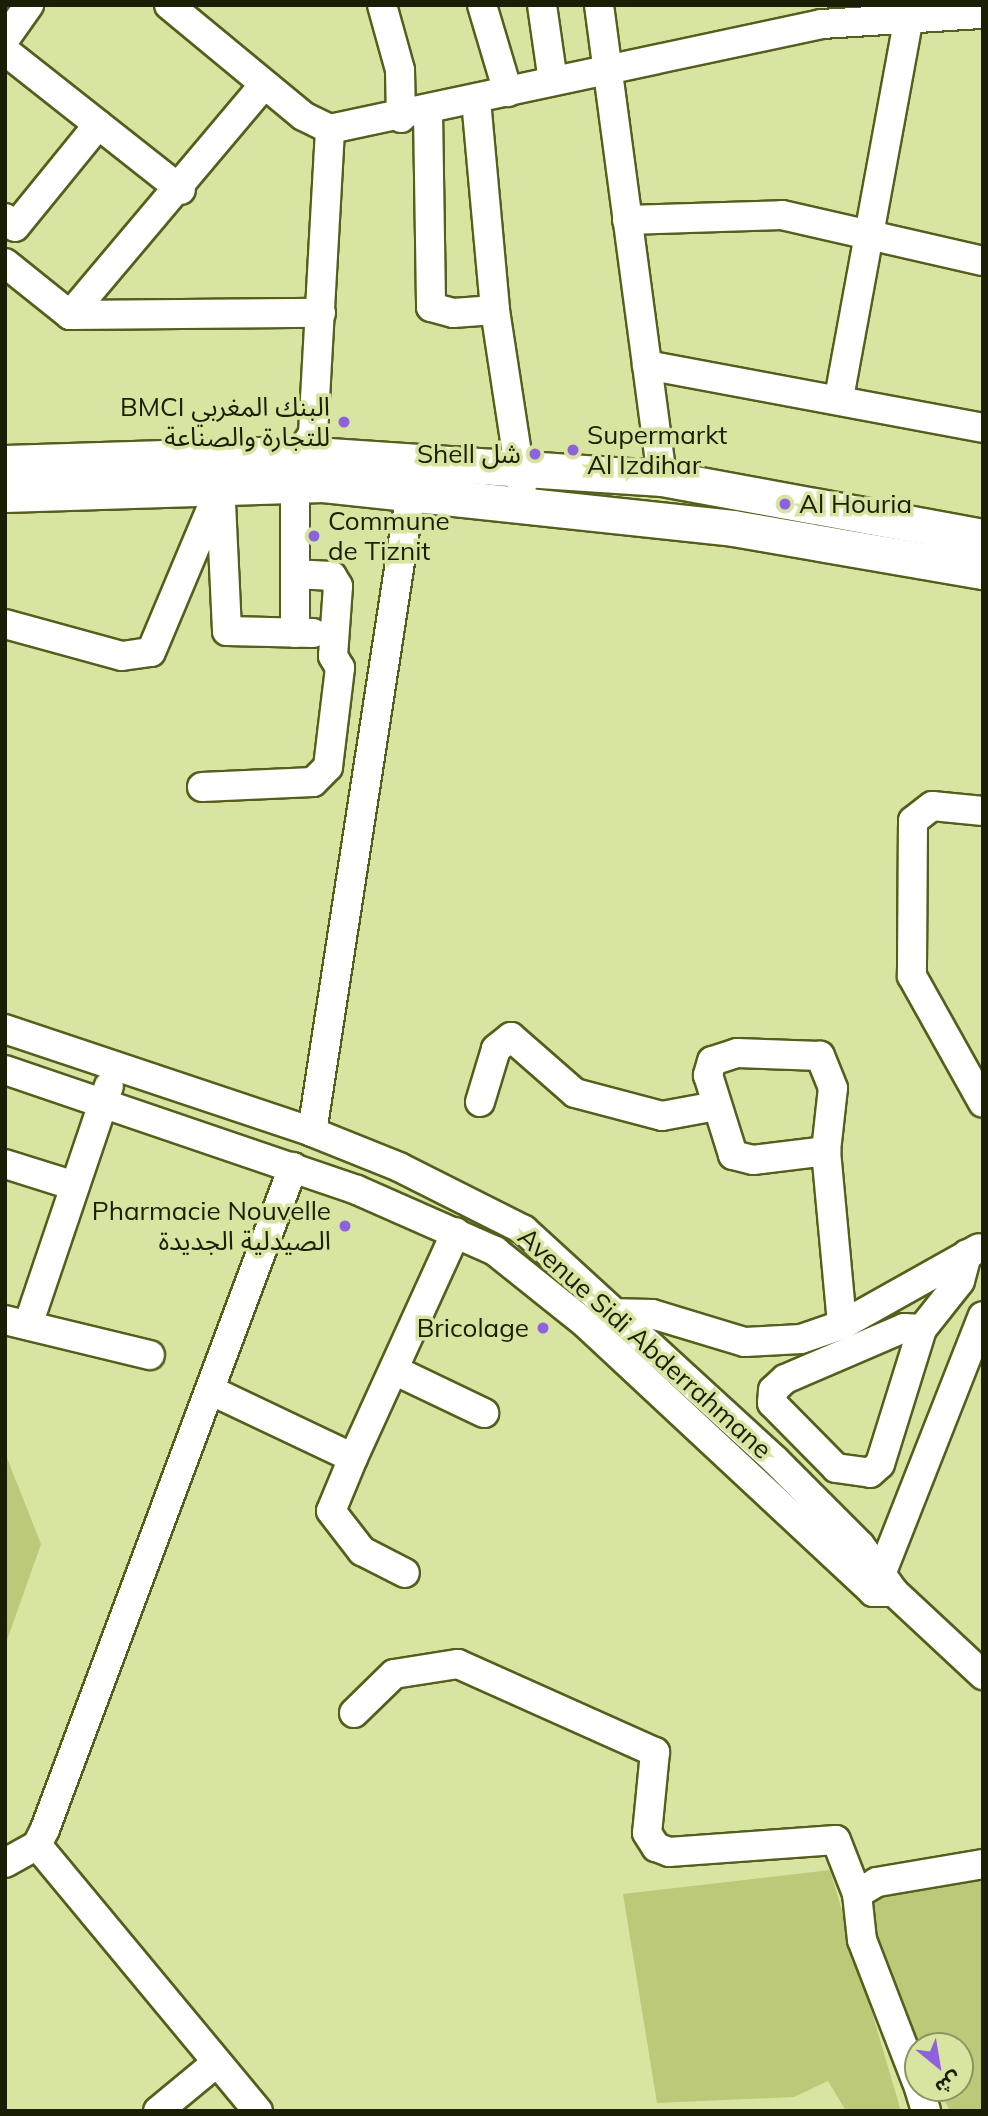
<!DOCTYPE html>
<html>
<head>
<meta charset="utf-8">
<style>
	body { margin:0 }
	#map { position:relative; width:988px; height:2116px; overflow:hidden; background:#d8e5a1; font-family:Mulish,"Noto Sans Arabic",sans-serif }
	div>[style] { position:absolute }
	.green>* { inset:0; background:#bbc979 }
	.roads { filter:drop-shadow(2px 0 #555e1d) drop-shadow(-2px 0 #555e1d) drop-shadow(0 2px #555e1d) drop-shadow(0 -2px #555e1d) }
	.minor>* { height:28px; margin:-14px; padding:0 14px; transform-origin:14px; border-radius:14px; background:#fff }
	.major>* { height:35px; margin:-17.5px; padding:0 17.5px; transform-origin:17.5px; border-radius:17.5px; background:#fff }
	.dots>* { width:19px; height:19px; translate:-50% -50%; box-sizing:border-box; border:4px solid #d8e5a1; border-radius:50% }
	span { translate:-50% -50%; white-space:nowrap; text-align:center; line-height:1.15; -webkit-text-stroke:7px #d8e5a1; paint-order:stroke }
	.poi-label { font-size:26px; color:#1a1e04 }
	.right { translate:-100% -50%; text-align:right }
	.left { translate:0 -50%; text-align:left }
	.street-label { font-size:26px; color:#1a1e04 }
	.frame { position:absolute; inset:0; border:7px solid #1a1e04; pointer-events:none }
	.north { position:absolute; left:904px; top:2032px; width:70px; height:70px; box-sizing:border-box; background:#d8e5a1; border:2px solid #8c9562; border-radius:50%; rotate:150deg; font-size:19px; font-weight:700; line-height:28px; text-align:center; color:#1a1e04 }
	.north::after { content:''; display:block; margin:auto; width:24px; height:32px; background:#8d62dc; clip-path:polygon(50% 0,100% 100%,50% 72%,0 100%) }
</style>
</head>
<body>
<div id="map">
	<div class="green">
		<div style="clip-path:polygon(5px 1453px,41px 1544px,5px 1646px)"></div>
		<div style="clip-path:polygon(830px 1870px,901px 2111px,846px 2111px,828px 2081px,794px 2097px,657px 2103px,623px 1894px)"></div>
		<div style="clip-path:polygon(983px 1877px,983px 2111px,950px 2111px,938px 2088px,960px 2088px,960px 2046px,918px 2046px,918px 2052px,867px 1914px,878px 1896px)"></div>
	</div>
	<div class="roads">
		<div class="minor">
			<div style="left:169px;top:5px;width:174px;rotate:39.6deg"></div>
			<div style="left:303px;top:116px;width:30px;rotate:26deg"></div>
			<div style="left:330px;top:129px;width:503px;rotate:-12.05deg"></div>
			<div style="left:822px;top:24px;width:161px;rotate:-3.6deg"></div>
			<div style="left:382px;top:5px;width:67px;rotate:74.5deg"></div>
			<div style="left:400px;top:70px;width:48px;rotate:88.8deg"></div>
			<div style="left:482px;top:5px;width:91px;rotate:73.4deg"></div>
			<div style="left:542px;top:5px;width:77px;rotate:81.8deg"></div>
			<div style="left:599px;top:5px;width:477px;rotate:82.4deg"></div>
			<div style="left:5px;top:39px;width:42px;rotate:-54.8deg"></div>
			<div style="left:5px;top:51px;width:224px;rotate:38.3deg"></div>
			<div style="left:476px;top:100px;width:211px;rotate:84.8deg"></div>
			<div style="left:495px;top:310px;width:178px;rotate:81.3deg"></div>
			<div style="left:428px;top:112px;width:195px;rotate:89.1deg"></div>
			<div style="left:431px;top:307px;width:23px;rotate:15deg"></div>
			<div style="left:453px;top:313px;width:42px;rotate:-4.1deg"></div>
			<div style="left:5px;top:218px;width:13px;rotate:42deg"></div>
			<div style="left:15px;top:227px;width:132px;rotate:-50.9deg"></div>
			<div style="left:627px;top:220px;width:155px;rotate:-1.8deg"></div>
			<div style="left:782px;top:215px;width:206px;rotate:12.9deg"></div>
			<div style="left:5px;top:263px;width:83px;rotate:38.7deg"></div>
			<div style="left:70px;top:315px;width:251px;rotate:-0.5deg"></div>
			<div style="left:70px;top:315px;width:301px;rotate:-49.9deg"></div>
			<div style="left:647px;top:365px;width:342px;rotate:10.6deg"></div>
			<div style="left:839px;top:398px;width:387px;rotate:-79.6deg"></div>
			<div style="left:221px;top:503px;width:128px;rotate:87.3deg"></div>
			<div style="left:227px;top:631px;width:86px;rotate:1.3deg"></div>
			<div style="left:5px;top:624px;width:121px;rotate:15.3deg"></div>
			<div style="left:122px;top:656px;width:29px;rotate:-8deg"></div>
			<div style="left:151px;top:652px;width:183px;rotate:-67.2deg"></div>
			<div style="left:295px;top:633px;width:150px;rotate:-90deg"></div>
			<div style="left:295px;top:483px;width:29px;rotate:-82deg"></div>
			<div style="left:299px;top:454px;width:24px;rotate:-55deg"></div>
			<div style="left:313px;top:434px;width:305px;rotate:-86.8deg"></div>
			<div style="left:202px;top:787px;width:111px;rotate:-2.6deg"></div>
			<div style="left:313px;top:782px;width:21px;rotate:-45deg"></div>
			<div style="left:328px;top:767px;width:100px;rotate:-83.1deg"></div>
			<div style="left:340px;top:668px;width:14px;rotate:-120deg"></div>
			<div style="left:333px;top:656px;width:70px;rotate:-85.9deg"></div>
			<div style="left:338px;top:586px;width:12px;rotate:-121deg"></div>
			<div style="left:332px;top:576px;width:36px;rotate:-177deg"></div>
			<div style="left:983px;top:811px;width:51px;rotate:-174.4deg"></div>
			<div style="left:932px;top:806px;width:24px;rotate:142deg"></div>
			<div style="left:913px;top:821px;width:155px;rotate:90.4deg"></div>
			<div style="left:912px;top:976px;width:145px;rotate:60.8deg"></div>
			<div style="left:5px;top:1029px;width:324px;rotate:18.5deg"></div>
			<div style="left:312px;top:1132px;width:94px;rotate:21.9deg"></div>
			<div style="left:399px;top:1167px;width:140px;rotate:26.7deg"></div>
			<div style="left:524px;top:1230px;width:340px;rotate:42.5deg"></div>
			<div style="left:775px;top:1460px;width:120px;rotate:45deg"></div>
			<div style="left:860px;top:1545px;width:58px;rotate:54.1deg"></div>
			<div style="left:894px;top:1592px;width:122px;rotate:43deg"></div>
			<div style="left:5px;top:1070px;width:372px;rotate:18.8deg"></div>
			<div style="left:357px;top:1190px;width:151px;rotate:23.8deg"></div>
			<div style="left:495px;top:1251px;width:117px;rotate:38.7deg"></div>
			<div style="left:586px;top:1324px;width:393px;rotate:43deg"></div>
			<div style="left:873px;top:1592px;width:21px"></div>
			<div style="left:480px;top:1102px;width:55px;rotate:-73.2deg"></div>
			<div style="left:496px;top:1049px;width:19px;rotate:-39deg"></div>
			<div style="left:511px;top:1037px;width:85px;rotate:41.2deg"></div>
			<div style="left:575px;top:1093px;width:90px;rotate:14.8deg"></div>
			<div style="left:662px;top:1116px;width:55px;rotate:-10.5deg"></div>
			<div style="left:312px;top:1132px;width:649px;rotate:-81.22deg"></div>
			<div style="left:826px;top:1151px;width:63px;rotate:-83.7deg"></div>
			<div style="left:833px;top:1088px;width:35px;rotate:-112deg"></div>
			<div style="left:820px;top:1056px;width:83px;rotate:-177.9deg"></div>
			<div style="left:737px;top:1053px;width:26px;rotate:162deg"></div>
			<div style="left:712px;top:1061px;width:15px;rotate:106deg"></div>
			<div style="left:708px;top:1075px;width:84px;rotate:72.6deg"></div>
			<div style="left:733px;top:1155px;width:21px;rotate:14deg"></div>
			<div style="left:753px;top:1160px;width:74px;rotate:-7deg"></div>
			<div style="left:826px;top:1151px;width:175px;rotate:84.7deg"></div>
			<div style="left:5px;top:1164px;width:73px;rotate:17.4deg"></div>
			<div style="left:607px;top:1313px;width:45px;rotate:1.3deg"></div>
			<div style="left:652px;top:1314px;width:97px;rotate:16.8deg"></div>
			<div style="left:745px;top:1342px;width:56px;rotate:-3.1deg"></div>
			<div style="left:801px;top:1339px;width:43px;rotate:-18.9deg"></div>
			<div style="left:842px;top:1325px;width:157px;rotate:-29.3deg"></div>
			<div style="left:5px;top:1320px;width:149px;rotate:13.6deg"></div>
			<div style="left:28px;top:1325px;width:252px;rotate:-71.3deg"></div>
			<div style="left:922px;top:1329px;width:18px;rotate:-177deg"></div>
			<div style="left:904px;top:1328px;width:129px;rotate:156.8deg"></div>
			<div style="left:785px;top:1379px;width:16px;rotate:137deg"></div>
			<div style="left:773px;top:1390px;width:13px;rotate:94deg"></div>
			<div style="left:772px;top:1403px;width:91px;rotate:45.4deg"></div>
			<div style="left:836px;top:1468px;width:34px;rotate:8deg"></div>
			<div style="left:870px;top:1473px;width:13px;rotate:-42deg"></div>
			<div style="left:880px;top:1464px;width:141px;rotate:-72.7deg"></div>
			<div style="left:922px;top:1329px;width:61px;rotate:-51.6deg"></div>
			<div style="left:960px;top:1281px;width:28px;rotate:-75deg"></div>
			<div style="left:394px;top:1370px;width:100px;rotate:25.5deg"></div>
			<div style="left:212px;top:1391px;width:156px;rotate:25.4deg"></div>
			<div style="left:353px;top:1458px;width:248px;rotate:-65.5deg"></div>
			<div style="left:353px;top:1458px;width:57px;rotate:112.5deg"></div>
			<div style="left:331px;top:1511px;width:51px;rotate:52.2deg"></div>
			<div style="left:362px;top:1551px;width:48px;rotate:27.1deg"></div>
			<div style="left:876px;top:1587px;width:291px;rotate:-68.5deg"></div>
			<div style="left:354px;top:1713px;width:56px;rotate:-44.3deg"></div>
			<div style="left:394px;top:1674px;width:65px;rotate:-8.9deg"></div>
			<div style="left:458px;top:1664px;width:216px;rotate:24.1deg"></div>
			<div style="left:655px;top:1752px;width:81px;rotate:95.6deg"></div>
			<div style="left:647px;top:1833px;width:17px;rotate:57deg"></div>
			<div style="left:656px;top:1847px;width:14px;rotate:21deg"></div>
			<div style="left:669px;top:1852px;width:167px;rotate:-4.1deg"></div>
			<div style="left:836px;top:1840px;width:58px;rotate:68.7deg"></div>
			<div style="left:37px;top:1845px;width:346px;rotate:50.3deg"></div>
			<div style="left:5px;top:1863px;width:37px;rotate:-29deg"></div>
			<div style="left:37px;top:1845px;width:18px;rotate:-63deg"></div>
			<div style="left:45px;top:1829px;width:707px;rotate:-69.46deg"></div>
			<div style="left:918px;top:2085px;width:155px;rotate:-111.1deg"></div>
			<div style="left:862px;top:1940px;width:46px;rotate:-96.2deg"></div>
			<div style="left:857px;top:1894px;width:23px;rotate:-31deg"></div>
			<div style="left:877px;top:1882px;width:108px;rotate:-9.6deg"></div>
			<div style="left:919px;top:2088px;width:24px;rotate:73deg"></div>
			<div style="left:158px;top:2111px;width:75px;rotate:-39.6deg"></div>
		</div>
		<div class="major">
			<div style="left:5px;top:463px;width:294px;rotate:-1.8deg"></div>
			<div style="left:299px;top:454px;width:364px;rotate:3.8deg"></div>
			<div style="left:662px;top:478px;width:326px;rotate:10.4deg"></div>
			<div style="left:5px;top:494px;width:318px;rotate:-1.8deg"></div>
			<div style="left:323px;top:484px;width:412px;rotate:6.1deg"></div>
			<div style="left:733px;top:528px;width:254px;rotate:9.8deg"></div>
		</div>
	</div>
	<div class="dots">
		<div style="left:344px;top:422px;background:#8d62dc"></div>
		<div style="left:573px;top:450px;background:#8d62dc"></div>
		<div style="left:535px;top:454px;background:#8d62dc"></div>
		<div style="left:785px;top:504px;background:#8d62dc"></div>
		<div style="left:314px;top:536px;background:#8d62dc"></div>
		<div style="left:345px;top:1226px;background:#8d62dc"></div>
		<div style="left:543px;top:1328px;background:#8d62dc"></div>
	</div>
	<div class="poi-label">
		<span class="right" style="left:330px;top:422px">BMCI البنك المغربي<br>للتجارة والصناعة</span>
		<span class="left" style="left:587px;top:450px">Supermarkt<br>Al Izdihar</span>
		<span class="right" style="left:521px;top:454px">Shell شل</span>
		<span class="left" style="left:799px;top:504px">Al Houria</span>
		<span class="left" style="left:328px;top:536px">Commune<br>de Tiznit</span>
		<span class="right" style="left:331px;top:1226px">Pharmacie Nouvelle<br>الصيدلية الجديدة</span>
		<span class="right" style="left:529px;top:1328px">Bricolage</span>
	</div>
	<div class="street-label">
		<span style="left:645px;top:1343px;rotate:42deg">Avenue Sidi Abderrahmane</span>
	</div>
	<div class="frame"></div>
	<div class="north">ش</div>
</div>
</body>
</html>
